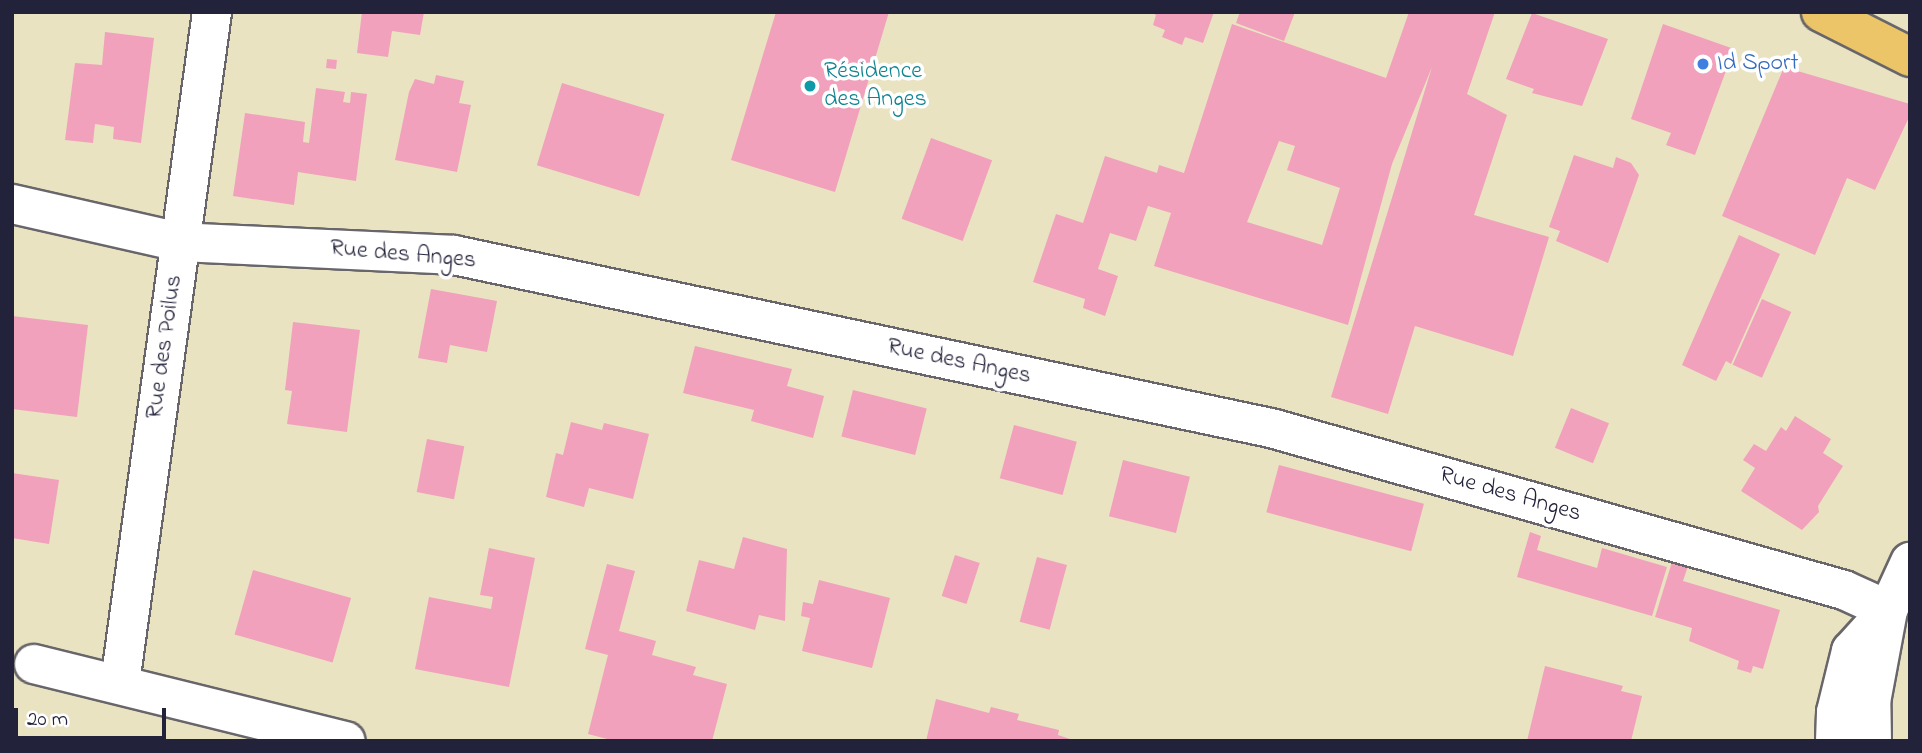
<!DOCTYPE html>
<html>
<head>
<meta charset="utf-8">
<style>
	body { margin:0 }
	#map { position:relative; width:1922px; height:753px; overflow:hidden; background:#e9e3c2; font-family:"Indie Flower",sans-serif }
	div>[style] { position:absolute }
	.building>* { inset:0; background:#f1a1bb; transform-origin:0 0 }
	.roads { filter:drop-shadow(2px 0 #68666a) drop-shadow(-2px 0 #68666a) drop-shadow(0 2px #68666a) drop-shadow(0 -2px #68666a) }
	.minor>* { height:38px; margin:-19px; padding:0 19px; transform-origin:19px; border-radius:19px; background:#fff }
	.major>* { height:38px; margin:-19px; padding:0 19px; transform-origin:19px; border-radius:19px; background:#edc569 }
	.dots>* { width:19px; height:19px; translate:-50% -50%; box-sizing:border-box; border:4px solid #fff; border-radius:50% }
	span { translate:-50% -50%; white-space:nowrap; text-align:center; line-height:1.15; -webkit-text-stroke:7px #fff; paint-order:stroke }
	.shop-label { font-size:24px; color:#366cbe }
	.left { translate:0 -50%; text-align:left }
	.culture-label { font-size:24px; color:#0d838f }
	.street-label { font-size:24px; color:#22223b }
	.frame { position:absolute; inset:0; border:14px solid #22223b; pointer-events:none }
	.scale { position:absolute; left:14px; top:708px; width:152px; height:32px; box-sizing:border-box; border:4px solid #22223b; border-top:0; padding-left:9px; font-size:21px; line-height:24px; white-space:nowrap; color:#22223b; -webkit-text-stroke:5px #fff; paint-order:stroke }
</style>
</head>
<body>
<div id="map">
	<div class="building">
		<div style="clip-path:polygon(362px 12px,424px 12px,420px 35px,392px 31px,388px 57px,357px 53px)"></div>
		<div style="clip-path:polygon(776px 12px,889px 12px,835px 192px,731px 160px)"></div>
		<div style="clip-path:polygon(1150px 12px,1214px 12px,1203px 43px,1185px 37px,1182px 45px,1162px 37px,1165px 30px,1153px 25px,1156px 15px)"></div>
		<div style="clip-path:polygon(1240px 12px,1295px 12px,1284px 41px,1236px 23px)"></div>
		<div style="clip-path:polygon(evenodd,1409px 12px,1495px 12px,1467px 94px,1507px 115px,1474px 215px,1549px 237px,1513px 356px,1415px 326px,1388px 414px,1331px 397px,1432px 67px,1392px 164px,1348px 325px,1154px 266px,1171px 213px,1148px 206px,1136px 241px,1110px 233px,1098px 269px,1118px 276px,1105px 316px,1083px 308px,1085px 299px,1033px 282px,1056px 214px,1083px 223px,1105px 156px,1157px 173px,1159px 165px,1184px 173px,1232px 24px,1386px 78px,1409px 12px,1279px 141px,1295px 146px,1287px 170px,1340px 188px,1322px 245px,1247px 222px,1279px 141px)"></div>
		<div style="clip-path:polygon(1532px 13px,1608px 39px,1582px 106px,1532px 93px,1534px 89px,1506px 79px)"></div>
		<div style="clip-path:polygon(1663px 24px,1734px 49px,1695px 155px,1666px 145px,1671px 133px,1631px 119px)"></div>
		<div style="clip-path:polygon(105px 32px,154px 38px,141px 143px,113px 139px,114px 127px,95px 124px,93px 143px,65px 140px,75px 63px,102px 65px)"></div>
		<div style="left:327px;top:59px;width:10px;height:9px;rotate:6deg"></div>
		<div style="clip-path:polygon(1784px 67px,1910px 104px,1910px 115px,1875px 190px,1847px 178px,1815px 255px,1722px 216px)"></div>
		<div style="clip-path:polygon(436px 75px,464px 81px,459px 103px,471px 105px,457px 172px,395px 160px,409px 92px,415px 79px,434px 84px)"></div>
		<div style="left:562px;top:83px;width:107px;height:86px;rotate:17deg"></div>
		<div style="clip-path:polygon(316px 88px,345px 92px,343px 102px,350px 103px,351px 92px,367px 94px,356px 181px,298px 172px,294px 205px,233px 196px,245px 113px,305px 122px,303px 142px,309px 143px)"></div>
		<div style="left:931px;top:138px;width:65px;height:86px;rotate:20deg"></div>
		<div style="clip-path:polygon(1574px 155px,1613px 168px,1616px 157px,1631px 163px,1639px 175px,1608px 263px,1556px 241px,1560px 231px,1549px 227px)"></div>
		<div style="clip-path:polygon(1739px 235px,1780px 254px,1731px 364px,1726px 361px,1716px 381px,1682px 365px)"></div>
		<div style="clip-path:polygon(431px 289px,497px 301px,487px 352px,450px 345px,447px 363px,418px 358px)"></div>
		<div style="left:1762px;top:299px;width:32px;height:72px;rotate:24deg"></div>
		<div style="clip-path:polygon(12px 316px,88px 325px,77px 417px,12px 409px)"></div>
		<div style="clip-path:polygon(293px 322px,360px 330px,347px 432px,287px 424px,292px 391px,285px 390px)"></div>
		<div style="clip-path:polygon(695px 346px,792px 369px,787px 386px,824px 396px,813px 438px,751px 421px,754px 410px,683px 393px)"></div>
		<div style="left:853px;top:390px;width:76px;height:48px;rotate:14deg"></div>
		<div style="left:1571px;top:408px;width:41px;height:43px;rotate:22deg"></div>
		<div style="clip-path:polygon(1795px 416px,1831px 439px,1823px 453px,1843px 466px,1818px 506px,1819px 512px,1802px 530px,1741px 491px,1755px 468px,1743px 460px,1754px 444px,1766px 451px,1781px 427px,1786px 431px)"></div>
		<div style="clip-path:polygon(571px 422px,602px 430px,604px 423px,649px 434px,633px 499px,589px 488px,584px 507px,546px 497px,556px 453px,563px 455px)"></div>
		<div style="left:1014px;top:425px;width:65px;height:55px;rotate:15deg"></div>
		<div style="left:427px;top:439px;width:38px;height:54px;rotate:11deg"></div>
		<div style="left:1123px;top:460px;width:69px;height:58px;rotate:14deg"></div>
		<div style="left:1279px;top:465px;width:150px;height:49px;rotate:15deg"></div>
		<div style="clip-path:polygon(12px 473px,59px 480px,49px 544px,12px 538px)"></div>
		<div style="clip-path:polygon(1530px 532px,1541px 536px,1537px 550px,1597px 568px,1602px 548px,1667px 567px,1652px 616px,1517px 577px)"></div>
		<div style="clip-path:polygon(743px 537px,787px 549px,785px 621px,759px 615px,755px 630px,686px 611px,699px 560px,734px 569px)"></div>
		<div style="clip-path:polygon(489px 548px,535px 558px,509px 687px,415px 669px,429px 597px,491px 609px,493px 597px,480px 595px)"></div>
		<div style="left:955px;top:555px;width:26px;height:43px;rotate:18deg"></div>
		<div style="left:1037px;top:557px;width:31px;height:67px;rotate:15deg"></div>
		<div style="clip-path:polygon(1672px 562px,1688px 566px,1683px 581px,1780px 610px,1763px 669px,1753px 666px,1751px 673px,1737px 669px,1739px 661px,1689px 641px,1692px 628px,1655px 617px)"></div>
		<div style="clip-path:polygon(607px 564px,635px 571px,619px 631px,656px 641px,652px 655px,696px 667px,693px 675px,727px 684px,712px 741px,615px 741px,588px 734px,608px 655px,585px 649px)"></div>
		<div style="left:253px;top:570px;width:102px;height:67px;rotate:16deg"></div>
		<div style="clip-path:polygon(819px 580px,890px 598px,872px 668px,802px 651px,810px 618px,801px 616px,803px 602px,813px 604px)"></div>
		<div style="clip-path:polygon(1545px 666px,1623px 686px,1621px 691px,1642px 696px,1631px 741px,1527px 741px)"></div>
		<div style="clip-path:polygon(936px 699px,989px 713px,991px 707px,1019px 714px,1017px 720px,1059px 730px,1058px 735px,1076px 741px,926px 741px)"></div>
	</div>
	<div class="roads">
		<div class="minor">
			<div style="left:12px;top:204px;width:171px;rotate:12.8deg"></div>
			<div style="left:179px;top:242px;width:275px;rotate:2.7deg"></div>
			<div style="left:454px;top:255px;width:835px;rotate:11.96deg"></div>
			<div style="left:1271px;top:428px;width:595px;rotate:15.79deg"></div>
			<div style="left:1844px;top:590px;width:48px;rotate:24.4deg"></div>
			<div style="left:34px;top:664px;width:321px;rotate:13.9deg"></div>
			<div style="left:120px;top:683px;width:677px;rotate:-82.19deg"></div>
			<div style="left:1835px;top:741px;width:29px;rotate:-88deg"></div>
			<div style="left:1836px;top:712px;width:63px;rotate:-76.2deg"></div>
			<div style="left:1851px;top:651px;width:55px;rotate:-47.9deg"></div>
			<div style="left:1872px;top:741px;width:39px;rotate:-91deg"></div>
			<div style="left:1871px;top:702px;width:94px;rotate:-79.5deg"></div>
			<div style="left:1888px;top:610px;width:53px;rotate:-65.4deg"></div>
		</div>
		<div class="major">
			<div style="left:1821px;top:12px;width:100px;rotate:26.8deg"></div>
		</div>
	</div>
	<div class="dots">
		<div style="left:1703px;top:64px;background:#3f7fe0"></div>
		<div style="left:810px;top:86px;background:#0f9aa8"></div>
	</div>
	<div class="shop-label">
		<span class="left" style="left:1717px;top:64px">Id Sport</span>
	</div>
	<div class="culture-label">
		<span class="left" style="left:824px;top:86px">Résidence<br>des Anges</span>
	</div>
	<div class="street-label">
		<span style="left:403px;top:255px;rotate:5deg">Rue des Anges</span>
		<span style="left:165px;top:347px;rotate:-82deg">Rue des Poilus</span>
		<span style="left:959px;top:362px;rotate:12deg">Rue des Anges</span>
		<span style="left:1510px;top:495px;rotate:16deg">Rue des Anges</span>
	</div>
	<div class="frame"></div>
	<div class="scale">20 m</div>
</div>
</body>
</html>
